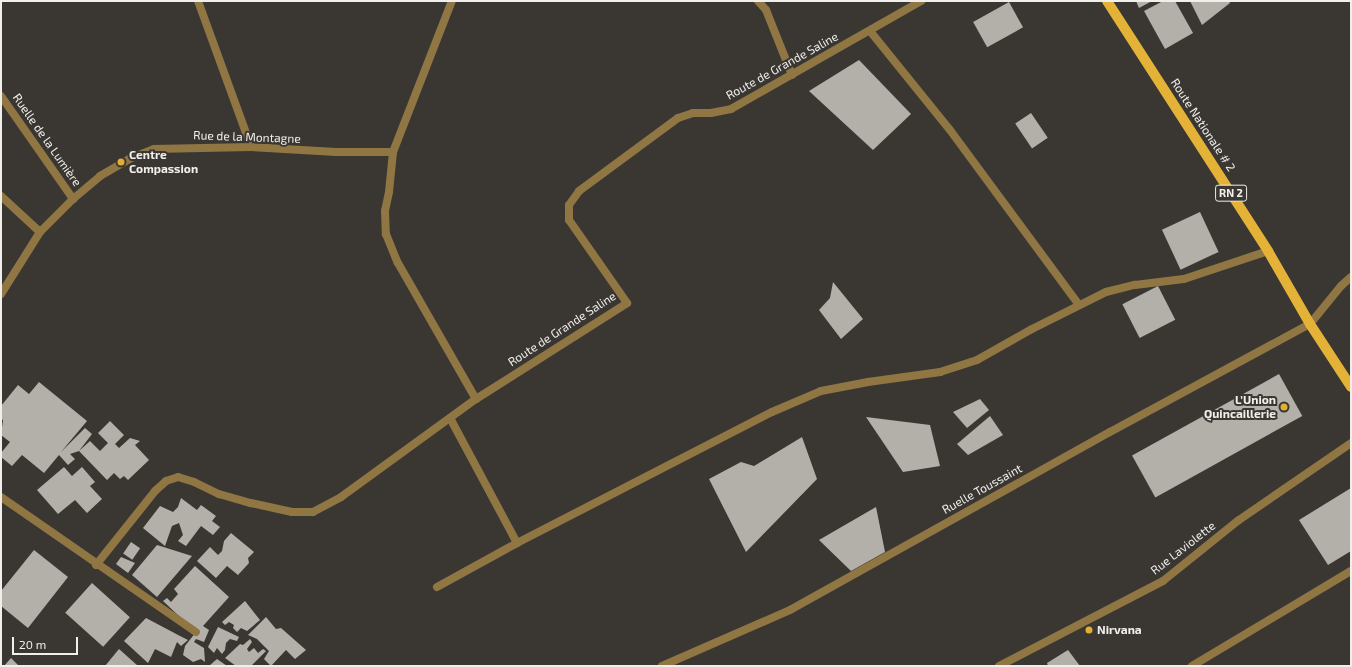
<!DOCTYPE html>
<html>
<head>
<meta charset="utf-8">
<style>
	body { margin:0 }
	#map { position:relative; width:1352px; height:667px; overflow:hidden; background:#3a3733; font-family:"Exo 2",sans-serif }
	div>[style] { position:absolute }
	.building>* { inset:0; background:#b3b0aa; transform-origin:0 0 }
	.minor>* { height:8px; margin:-4px; padding:0 4px; transform-origin:4px; border-radius:4px; background:#8f7642 }
	.primary>* { height:10px; margin:-5px; padding:0 5px; transform-origin:5px; border-radius:5px; background:#e5b238 }
	.dots>* { width:11px; height:11px; translate:-50% -50%; box-sizing:border-box; border:2px solid #3a3733; border-radius:50% }
	span { translate:-50% -50%; white-space:nowrap; text-align:center; line-height:1.15; -webkit-text-stroke:4px #3a3733; paint-order:stroke }
	.shield-label span { padding:1px 3px; background:#3a3733; border:1px solid; border-radius:3px; -webkit-text-stroke-width:0 }
	.shield-label { font-size:11px; color:#f0efec; font-weight:700 }
	.street-label { font-size:12px; color:#f0efec }
	.poi-label { font-size:12px; color:#f0efec; font-weight:700 }
	.left { translate:0 -50%; text-align:left }
	.right { translate:-100% -50%; text-align:right }
	.frame { position:absolute; inset:0; border:2px solid #f0efec; pointer-events:none }
	.scale { position:absolute; left:12px; top:637px; width:66px; height:18px; box-sizing:border-box; border:2px solid #f0efec; border-top:0; padding-left:5px; font-size:12px; line-height:14px; white-space:nowrap; color:#f0efec; -webkit-text-stroke:3px #3a3733; paint-order:stroke }
</style>
</head>
<body>
<div id="map">
	<div class="building">
		<div style="clip-path:polygon(1136px 1px,1152px 1px,1139px 8px)"></div>
		<div style="clip-path:polygon(1163px 1px,1175px 1px,1193px 33px,1165px 49px,1144px 11px)"></div>
		<div style="clip-path:polygon(1190px 1px,1229px 1px,1230px 3px,1202px 25px)"></div>
		<div style="left:1009px;top:2px;width:29px;height:41px;rotate:61deg"></div>
		<div style="clip-path:polygon(859px 60px,911px 114px,873px 150px,809px 91px)"></div>
		<div style="left:1031px;top:113px;width:30px;height:19px;rotate:56deg"></div>
		<div style="left:1200px;top:212px;width:44px;height:42px;rotate:65deg"></div>
		<div style="clip-path:polygon(833px 282px,863px 319px,841px 339px,819px 310px,830px 298px)"></div>
		<div style="left:1158px;top:286px;width:38px;height:40px;rotate:63deg"></div>
		<div style="left:1279px;top:374px;width:48px;height:168px;rotate:61deg"></div>
		<div style="clip-path:polygon(39px 382px,87px 421px,61px 452px,85px 428px,92px 434px,79px 451px,90px 441px,100px 451px,108px 443px,98px 433px,110px 421px,124px 435px,115px 444px,119px 448px,130px 438px,140px 441px,135px 445px,149px 460px,128px 480px,124px 476px,120px 479px,114px 473px,107px 480px,79px 451px,70px 454px,75px 459px,68px 465px,59px 455px,44px 473px,22px 455px,12px 466px,1px 457px,1px 453px,10px 442px,1px 435px,3px 420px,1px 419px,1px 406px,18px 385px,29px 394px)"></div>
		<div style="clip-path:polygon(980px 399px,989px 410px,967px 428px,953px 412px)"></div>
		<div style="clip-path:polygon(990px 416px,1003px 435px,968px 455px,957px 444px)"></div>
		<div style="clip-path:polygon(866px 417px,930px 425px,940px 466px,903px 472px)"></div>
		<div style="clip-path:polygon(802px 437px,817px 479px,746px 552px,709px 479px,741px 462px,754px 466px)"></div>
		<div style="clip-path:polygon(64px 467px,72px 476px,82px 467px,95px 482px,90px 486px,102px 499px,87px 513px,75px 500px,58px 514px,37px 490px)"></div>
		<div style="clip-path:polygon(1351px 488px,1351px 551px,1328px 565px,1299px 520px)"></div>
		<div style="clip-path:polygon(181px 498px,197px 510px,201px 505px,216px 516px,212px 521px,220px 527px,213px 535px,201px 526px,186px 546px,178px 541px,183px 535px,179px 523px,172px 526px,165px 546px,143px 528px,160px 506px,173px 512px,178px 507px)"></div>
		<div style="clip-path:polygon(876px 507px,885px 552px,851px 571px,819px 540px)"></div>
		<div style="clip-path:polygon(231px 533px,254px 552px,248px 558px,249px 563px,238px 575px,227px 566px,216px 578px,197px 561px,210px 547px,218px 555px,222px 551px,224px 541px)"></div>
		<div style="left:131px;top:542px;width:11px;height:14px;rotate:34deg"></div>
		<div style="clip-path:polygon(157px 545px,192px 556px,157px 597px,132px 575px)"></div>
		<div style="clip-path:polygon(34px 550px,68px 577px,28px 628px,1px 606px,1px 591px)"></div>
		<div style="clip-path:polygon(121px 557px,135px 563px,128px 573px,116px 564px)"></div>
		<div style="clip-path:polygon(195px 566px,229px 597px,203px 626px,209px 630px,204px 642px,196px 639px,194px 642px,204px 648px,205px 662px,201px 659px,193px 662px,183px 655px,185px 646px,196px 632px,163px 601px,167px 598px,171px 602px,178px 594px,174px 589px)"></div>
		<div style="left:92px;top:583px;width:51px;height:40px;rotate:42deg"></div>
		<div style="clip-path:polygon(245px 601px,260px 620px,247px 631px,241px 628px,237px 632px,233px 628px,234px 625px,229px 622px,225px 625px,222px 622px)"></div>
		<div style="clip-path:polygon(266px 617px,276px 629px,281px 628px,306px 650px,295px 659px,286px 650px,271px 666px,264px 659px,269px 651px,257px 639px,248px 635px)"></div>
		<div style="clip-path:polygon(146px 618px,180px 636px,188px 640px,181px 646px,177px 642px,171px 657px,155px 649px,148px 663px,124px 641px)"></div>
		<div style="clip-path:polygon(218px 627px,239px 637px,237px 641px,230px 639px,226px 643px,225px 650px,222px 654px,217px 648px,214px 653px,208px 647px)"></div>
		<div style="clip-path:polygon(250px 639px,252px 642px,247px 649px,249px 652px,254px 648px,258px 653px,263px 649px,266px 651px,251px 666px,236px 666px,225px 658px,240px 644px,243px 645px)"></div>
		<div style="clip-path:polygon(119px 649px,138px 666px,105px 666px)"></div>
		<div style="clip-path:polygon(1068px 650px,1080px 666px,1048px 666px,1047px 663px)"></div>
		<div style="clip-path:polygon(11px 658px,19px 666px,4px 666px)"></div>
		<div style="clip-path:polygon(217px 659px,227px 666px,209px 666px)"></div>
	</div>
	<div class="minor">
		<div style="left:198px;top:1px;width:155px;rotate:70deg"></div>
		<div style="left:758px;top:1px;width:12px;rotate:48deg"></div>
		<div style="left:766px;top:10px;width:70px;rotate:68.2deg"></div>
		<div style="left:870px;top:31px;width:127px;rotate:51.1deg"></div>
		<div style="left:950px;top:130px;width:217px;rotate:53.6deg"></div>
		<div style="left:1px;top:96px;width:126px;rotate:55deg"></div>
		<div style="left:393px;top:152px;width:40px;rotate:95.7deg"></div>
		<div style="left:389px;top:192px;width:19px;rotate:102deg"></div>
		<div style="left:385px;top:211px;width:23px;rotate:88deg"></div>
		<div style="left:386px;top:234px;width:31px;rotate:68deg"></div>
		<div style="left:398px;top:263px;width:157px;rotate:60.2deg"></div>
		<div style="left:476px;top:399px;width:179px;rotate:-32.4deg"></div>
		<div style="left:627px;top:303px;width:101px;rotate:-124.9deg"></div>
		<div style="left:569px;top:220px;width:15px;rotate:-90deg"></div>
		<div style="left:569px;top:205px;width:17px;rotate:-54deg"></div>
		<div style="left:579px;top:191px;width:123px;rotate:-36.4deg"></div>
		<div style="left:678px;top:118px;width:16px;rotate:-18deg"></div>
		<div style="left:693px;top:113px;width:18px"></div>
		<div style="left:711px;top:113px;width:20px;rotate:-11deg"></div>
		<div style="left:731px;top:109px;width:219px;rotate:-29.6deg"></div>
		<div style="left:1px;top:196px;width:53px;rotate:42.7deg"></div>
		<div style="left:1px;top:294px;width:73px;rotate:-57.8deg"></div>
		<div style="left:40px;top:232px;width:47px;rotate:-45deg"></div>
		<div style="left:73px;top:199px;width:35px;rotate:-40deg"></div>
		<div style="left:100px;top:176px;width:34px;rotate:-30deg"></div>
		<div style="left:129px;top:159px;width:27px;rotate:-22deg"></div>
		<div style="left:154px;top:149px;width:97px;rotate:-1.2deg"></div>
		<div style="left:251px;top:147px;width:85px;rotate:3.4deg"></div>
		<div style="left:336px;top:152px;width:57px"></div>
		<div style="left:393px;top:152px;width:162px;rotate:-68.7deg"></div>
		<div style="left:450px;top:418px;width:142px;rotate:61.8deg"></div>
		<div style="left:1px;top:497px;width:237px;rotate:34.7deg"></div>
		<div style="left:96px;top:565px;width:95px;rotate:-51.4deg"></div>
		<div style="left:155px;top:491px;width:15px;rotate:-42deg"></div>
		<div style="left:166px;top:481px;width:13px;rotate:-18deg"></div>
		<div style="left:178px;top:477px;width:17px;rotate:17deg"></div>
		<div style="left:194px;top:482px;width:28px;rotate:26deg"></div>
		<div style="left:219px;top:494px;width:33px;rotate:16deg"></div>
		<div style="left:251px;top:503px;width:42px;rotate:12.4deg"></div>
		<div style="left:292px;top:512px;width:21px"></div>
		<div style="left:313px;top:512px;width:32px;rotate:-28deg"></div>
		<div style="left:341px;top:497px;width:167px;rotate:-36deg"></div>
		<div style="left:437px;top:587px;width:91px;rotate:-28.8deg"></div>
		<div style="left:517px;top:543px;width:287px;rotate:-27.2deg"></div>
		<div style="left:772px;top:412px;width:53px;rotate:-23.2deg"></div>
		<div style="left:821px;top:391px;width:48px;rotate:-10.8deg"></div>
		<div style="left:868px;top:382px;width:73px;rotate:-7.9deg"></div>
		<div style="left:940px;top:372px;width:39px;rotate:-18deg"></div>
		<div style="left:977px;top:360px;width:63px;rotate:-29.4deg"></div>
		<div style="left:1032px;top:329px;width:83px;rotate:-26.6deg"></div>
		<div style="left:1106px;top:292px;width:30px;rotate:-14deg"></div>
		<div style="left:1135px;top:285px;width:49px;rotate:-7deg"></div>
		<div style="left:1184px;top:279px;width:89px;rotate:-18.4deg"></div>
		<div style="left:662px;top:666px;width:140px;rotate:-23.6deg"></div>
		<div style="left:790px;top:610px;width:366px;rotate:-29.1deg"></div>
		<div style="left:1110px;top:432px;width:227px;rotate:-28.4deg"></div>
		<div style="left:1310px;top:324px;width:49px;rotate:-50.8deg"></div>
		<div style="left:1341px;top:286px;width:13px;rotate:-42deg"></div>
		<div style="left:999px;top:666px;width:185px;rotate:-27.4deg"></div>
		<div style="left:1163px;top:581px;width:97px;rotate:-38.8deg"></div>
		<div style="left:1239px;top:520px;width:136px;rotate:-34.5deg"></div>
		<div style="left:1192px;top:666px;width:185px;rotate:-30.9deg"></div>
	</div>
	<div class="primary">
		<div style="left:1107px;top:1px;width:297px;rotate:57.2deg"></div>
		<div style="left:1268px;top:251px;width:84px;rotate:60.1deg"></div>
		<div style="left:1310px;top:324px;width:75px;rotate:56.9deg"></div>
	</div>
	<div class="dots">
		<div style="left:121px;top:162px;background:#e2af34"></div>
		<div style="left:1284px;top:407px;background:#e2af34"></div>
		<div style="left:1089px;top:630px;background:#e2af34"></div>
	</div>
	<div class="shield-label">
		<span style="left:1231px;top:193px">RN 2</span>
	</div>
	<div class="street-label">
		<span style="left:782px;top:66px;rotate:-29deg">Route de Grande Saline</span>
		<span style="left:1203px;top:125px;rotate:57deg">Route Nationale # 2</span>
		<span style="left:247px;top:137px;rotate:2deg">Rue de la Montagne</span>
		<span style="left:47px;top:140px;rotate:55deg">Ruelle de la Lumière</span>
		<span style="left:562px;top:329px;rotate:-33deg">Route de Grande Saline</span>
		<span style="left:982px;top:489px;rotate:-29deg">Ruelle Toussaint</span>
		<span style="left:1183px;top:548px;rotate:-38deg">Rue Laviolette</span>
	</div>
	<div class="poi-label">
		<span class="left" style="left:129px;top:162px">Centre<br>Compassion</span>
		<span class="right" style="left:1276px;top:407px">L’Union<br>Quincaillerie</span>
		<span class="left" style="left:1097px;top:630px">Nirvana</span>
	</div>
	<div class="frame"></div>
	<div class="scale">20 m</div>
</div>
</body>
</html>
